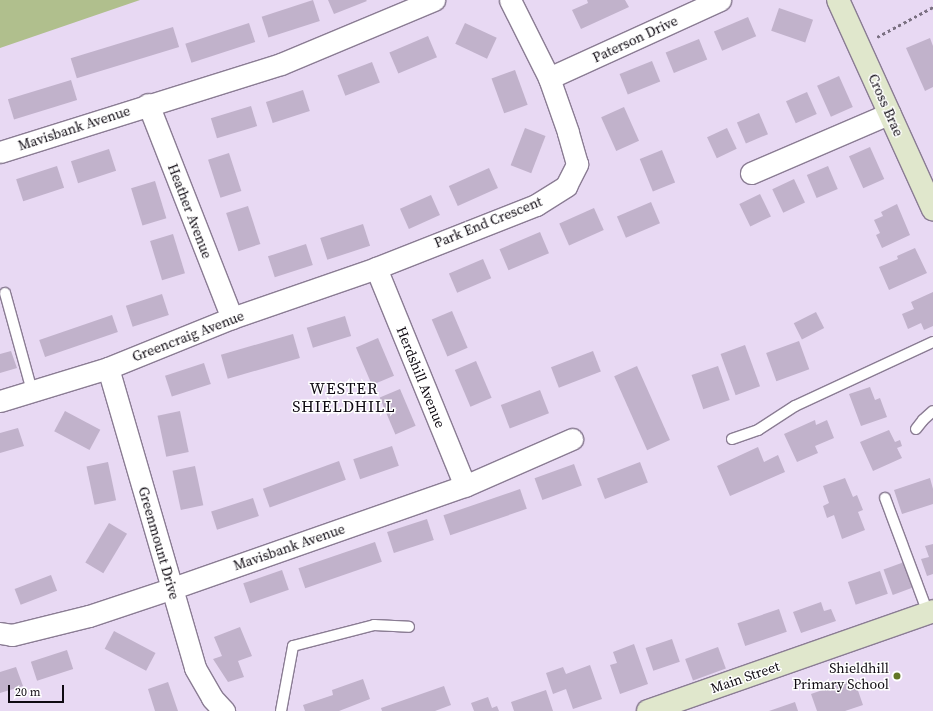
<!DOCTYPE html>
<html>
<head>
<meta charset="utf-8">
<style>
	body { margin:0 }
	#map { position:relative; width:933px; height:711px; overflow:hidden; background:#e8d9f3; font-family:"Source Serif 4",serif }
	div>[style] { position:absolute }
	.green>* { inset:0; background:#b0bf8d }
	.building>* { inset:0; background:#c1b2cb; transform-origin:0 0 }
	.path>* { height:2.5px; margin-top:-1.25px; transform-origin:0; background:repeating-linear-gradient(90deg,#7a7081 0 3px,transparent 0 6px) }
	.roads { filter:drop-shadow(1px 0 #8a7c93) drop-shadow(-1px 0 #8a7c93) drop-shadow(0 1px #8a7c93) drop-shadow(0 -1px #8a7c93) }
	.lane>* { height:10px; margin:-5px; padding:0 5px; transform-origin:5px; border-radius:5px; background:#fff }
	.street>* { height:21px; margin:-10.5px; padding:0 10.5px; transform-origin:10.5px; border-radius:10.5px; background:#fff }
	.secondary>* { height:22px; margin:-11px; padding:0 11px; transform-origin:11px; border-radius:11px; background:#e0e7cc }
	.dots>* { width:11px; height:11px; translate:-50% -50%; box-sizing:border-box; border:2px solid #fff; border-radius:50% }
	span { translate:-50% -50%; white-space:nowrap; text-align:center; line-height:1.15; -webkit-text-stroke:3px #fff; paint-order:stroke }
	.street-label { font-size:14px; color:#0f0a12 }
	.poi-label { font-size:14px; color:#0f0a12 }
	.right { translate:-100% -50%; text-align:right }
	.quarter-label { font-size:16px; color:#0f0a12; letter-spacing:1px }
	.scale { position:absolute; left:8px; top:685px; width:56px; height:18px; box-sizing:border-box; border:2px solid #0f0a12; border-top:0; padding-left:5px; font-size:12px; line-height:14px; white-space:nowrap; color:#0f0a12; -webkit-text-stroke:3px #fff; paint-order:stroke }
</style>
</head>
<body>
<div id="map">
	<div class="green">
		<div style="clip-path:polygon(0 0,140px 0,0 48px)"></div>
	</div>
	<div class="building">
		<div style="left:313px;top:0;width:22px;height:54px;rotate:72deg"></div>
		<div style="clip-path:polygon(328px 0,366px 0,367px 1px,334px 14px)"></div>
		<div style="clip-path:polygon(587px 0,625px 0,629px 7px,581px 29px,572px 10px,588px 3px)"></div>
		<div style="left:779px;top:8px;width:36px;height:24px;rotate:19deg"></div>
		<div style="left:748px;top:17px;width:21px;height:37px;rotate:67deg"></div>
		<div style="left:249px;top:23px;width:20px;height:67px;rotate:72deg"></div>
		<div style="left:465px;top:23px;width:35px;height:23px;rotate:25deg"></div>
		<div style="left:173px;top:27px;width:21px;height:107px;rotate:73deg"></div>
		<div style="left:428px;top:36px;width:23px;height:42px;rotate:67deg"></div>
		<div style="clip-path:polygon(930px 38px,933px 46px,933px 87px,925px 91px,906px 48px)"></div>
		<div style="left:699px;top:39px;width:22px;height:36px;rotate:68deg"></div>
		<div style="left:652px;top:61px;width:22px;height:35px;rotate:68deg"></div>
		<div style="left:372px;top:62px;width:22px;height:37px;rotate:69deg"></div>
		<div style="left:515px;top:70px;width:37px;height:25px;rotate:70deg"></div>
		<div style="left:839px;top:76px;width:34px;height:24px;rotate:66deg"></div>
		<div style="left:71px;top:80px;width:21px;height:66px;rotate:73deg"></div>
		<div style="left:303px;top:90px;width:22px;height:39px;rotate:72deg"></div>
		<div style="left:807px;top:92px;width:24px;height:23px;rotate:66deg"></div>
		<div style="left:251px;top:106px;width:21px;height:42px;rotate:73deg"></div>
		<div style="left:624px;top:107px;width:37px;height:25px;rotate:66deg"></div>
		<div style="left:759px;top:113px;width:23px;height:24px;rotate:67deg"></div>
		<div style="left:525px;top:128px;width:22px;height:40px;rotate:21deg"></div>
		<div style="left:727px;top:128px;width:23px;height:22px;rotate:65deg"></div>
		<div style="left:870px;top:147px;width:35px;height:23px;rotate:66deg"></div>
		<div style="left:109px;top:149px;width:23px;height:40px;rotate:72deg"></div>
		<div style="left:662px;top:150px;width:35px;height:24px;rotate:68deg"></div>
		<div style="left:229px;top:153px;width:40px;height:22px;rotate:72deg"></div>
		<div style="left:57px;top:166px;width:23px;height:43px;rotate:72deg"></div>
		<div style="left:828px;top:166px;width:25px;height:23px;rotate:67deg"></div>
		<div style="left:489px;top:168px;width:22px;height:44px;rotate:66deg"></div>
		<div style="left:794px;top:179px;width:26px;height:24px;rotate:65deg"></div>
		<div style="left:155px;top:181px;width:39px;height:25px;rotate:73deg"></div>
		<div style="left:760px;top:194px;width:25px;height:23px;rotate:64deg"></div>
		<div style="left:431px;top:195px;width:22px;height:34px;rotate:66deg"></div>
		<div style="left:651px;top:202px;width:23px;height:37px;rotate:67deg"></div>
		<div style="clip-path:polygon(897px 204px,910px 235px,882px 248px,876px 235px,880px 233px,874px 220px,883px 216px,881px 212px)"></div>
		<div style="left:248px;top:206px;width:40px;height:23px;rotate:72deg"></div>
		<div style="left:594px;top:208px;width:24px;height:38px;rotate:66deg"></div>
		<div style="left:363px;top:224px;width:23px;height:45px;rotate:72deg"></div>
		<div style="left:540px;top:232px;width:23px;height:44px;rotate:67deg"></div>
		<div style="left:173px;top:234px;width:41px;height:24px;rotate:73deg"></div>
		<div style="left:306px;top:244px;width:22px;height:40px;rotate:72deg"></div>
		<div style="clip-path:polygon(915px 248px,927px 273px,889px 290px,879px 267px,898px 259px,897px 256px)"></div>
		<div style="left:483px;top:259px;width:21px;height:37px;rotate:67deg"></div>
		<div style="clip-path:polygon(933px 292px,933px 326px,924px 330px,921px 323px,908px 329px,902px 314px,914px 309px,911px 302px)"></div>
		<div style="left:162px;top:294px;width:22px;height:38px;rotate:72deg"></div>
		<div style="left:452px;top:311px;width:40px;height:22px;rotate:67deg"></div>
		<div style="left:816px;top:312px;width:18px;height:25px;rotate:63deg"></div>
		<div style="left:112px;top:315px;width:18px;height:77px;rotate:71deg"></div>
		<div style="left:345px;top:316px;width:21px;height:40px;rotate:73deg"></div>
		<div style="left:293px;top:334px;width:25px;height:75px;rotate:74deg"></div>
		<div style="left:378px;top:338px;width:41px;height:24px;rotate:67deg"></div>
		<div style="left:799px;top:341px;width:30px;height:35px;rotate:70deg"></div>
		<div style="left:745px;top:345px;width:44px;height:26px;rotate:70deg"></div>
		<div style="clip-path:polygon(11px 351px,17px 368px,0 373px,0 354px)"></div>
		<div style="left:593px;top:351px;width:22px;height:45px;rotate:69deg"></div>
		<div style="left:476px;top:361px;width:40px;height:23px;rotate:67deg"></div>
		<div style="left:204px;top:363px;width:22px;height:41px;rotate:72deg"></div>
		<div style="left:637px;top:366px;width:81px;height:25px;rotate:66deg"></div>
		<div style="left:718px;top:366px;width:36px;height:28px;rotate:71deg"></div>
		<div style="clip-path:polygon(870px 387px,875px 400px,880px 398px,887px 417px,861px 426px,849px 394px)"></div>
		<div style="left:400px;top:389px;width:40px;height:22px;rotate:67deg"></div>
		<div style="left:540px;top:390px;width:25px;height:42px;rotate:69deg"></div>
		<div style="left:65px;top:411px;width:40px;height:23px;rotate:28deg"></div>
		<div style="left:180px;top:411px;width:42px;height:23px;rotate:78deg"></div>
		<div style="clip-path:polygon(815px 420px,816px 425px,827px 420px,834px 438px,815px 446px,818px 453px,797px 462px,784px 434px)"></div>
		<div style="clip-path:polygon(18px 428px,24px 446px,0 453px,0 433px)"></div>
		<div style="clip-path:polygon(889px 430px,895px 442px,900px 440px,902px 446px,897px 448px,902px 458px,873px 471px,860px 442px)"></div>
		<div style="left:392px;top:446px;width:21px;height:41px;rotate:71deg"></div>
		<div style="clip-path:polygon(758px 447px,764px 462px,778px 455px,785px 472px,730px 496px,717px 466px)"></div>
		<div style="left:339px;top:461px;width:20px;height:81px;rotate:70deg"></div>
		<div style="left:108px;top:462px;width:39px;height:22px;rotate:78deg"></div>
		<div style="left:640px;top:462px;width:22px;height:46px;rotate:69deg"></div>
		<div style="left:574px;top:464px;width:23px;height:42px;rotate:70deg"></div>
		<div style="left:195px;top:466px;width:40px;height:23px;rotate:78deg"></div>
		<div style="clip-path:polygon(845px 478px,853px 497px,857px 495px,863px 510px,858px 512px,865px 530px,842px 539px,834px 515px,827px 518px,823px 506px,829px 503px,823px 486px)"></div>
		<div style="clip-path:polygon(930px 478px,933px 489px,933px 504px,902px 514px,894px 490px)"></div>
		<div style="left:520px;top:489px;width:21px;height:81px;rotate:71deg"></div>
		<div style="left:253px;top:498px;width:19px;height:44px;rotate:72deg"></div>
		<div style="left:427px;top:519px;width:22px;height:42px;rotate:72deg"></div>
		<div style="left:109px;top:523px;width:21px;height:46px;rotate:31deg"></div>
		<div style="left:375px;top:542px;width:21px;height:81px;rotate:71deg"></div>
		<div style="clip-path:polygon(933px 544px,933px 574px,927px 576px,921px 559px,929px 557px,925px 546px)"></div>
		<div style="left:907px;top:561px;width:27px;height:25px;rotate:70deg"></div>
		<div style="left:282px;top:570px;width:21px;height:41px;rotate:71deg"></div>
		<div style="left:880px;top:571px;width:24px;height:34px;rotate:71deg"></div>
		<div style="left:51px;top:575px;width:17px;height:39px;rotate:69deg"></div>
		<div style="clip-path:polygon(821px 602px,824px 611px,831px 609px,836px 621px,801px 633px,793px 612px)"></div>
		<div style="left:779px;top:609px;width:24px;height:44px;rotate:71deg"></div>
		<div style="clip-path:polygon(240px 627px,252px 656px,238px 661px,244px 677px,228px 682px,213px 659px,222px 656px,214px 637px)"></div>
		<div style="left:114px;top:631px;width:47px;height:20px;rotate:28deg"></div>
		<div style="left:672px;top:639px;width:24px;height:28px;rotate:71deg"></div>
		<div style="clip-path:polygon(634px 644px,648px 684px,620px 694px,610px 665px,617px 663px,613px 652px)"></div>
		<div style="left:718px;top:647px;width:23px;height:35px;rotate:70deg"></div>
		<div style="left:67px;top:650px;width:20px;height:38px;rotate:72deg"></div>
		<div style="clip-path:polygon(590px 665px,602px 699px,573px 709px,566px 689px,553px 694px,546px 673px,563px 667px,566px 674px)"></div>
		<div style="clip-path:polygon(16px 667px,23px 686px,0 693px,0 672px)"></div>
		<div style="clip-path:polygon(363px 679px,370px 699px,339px 711px,305px 711px,303px 705px,333px 695px,332px 690px)"></div>
		<div style="clip-path:polygon(854px 679px,863px 705px,845px 711px,817px 711px,811px 694px)"></div>
		<div style="clip-path:polygon(168px 682px,178px 711px,155px 711px,148px 689px)"></div>
		<div style="clip-path:polygon(444px 686px,451px 705px,435px 711px,382px 711px,381px 708px)"></div>
		<div style="clip-path:polygon(546px 690px,553px 711px,514px 711px,511px 702px)"></div>
		<div style="clip-path:polygon(488px 697px,492px 708px,497px 706px,499px 711px,474px 711px,471px 703px)"></div>
		<div style="clip-path:polygon(795px 702px,798px 711px,769px 711px)"></div>
	</div>
	<div class="path">
		<div style="left:877px;top:37px;width:64px;rotate:-28.2deg"></div>
	</div>
	<div class="roads">
		<div class="lane">
			<div style="left:5px;top:293px;width:102px;rotate:74.6deg"></div>
			<div style="left:916px;top:429px;width:11px;rotate:-52deg"></div>
			<div style="left:923px;top:420px;width:13px;rotate:-42deg"></div>
			<div style="left:732px;top:439px;width:28px;rotate:-19deg"></div>
			<div style="left:758px;top:430px;width:44px;rotate:-33deg"></div>
			<div style="left:795px;top:406px;width:152px;rotate:-24.9deg"></div>
			<div style="left:885px;top:498px;width:123px;rotate:69.5deg"></div>
			<div style="left:281px;top:711px;width:66px;rotate:-79.5deg"></div>
			<div style="left:293px;top:646px;width:84px;rotate:-14.5deg"></div>
			<div style="left:374px;top:625px;width:35px;rotate:3deg"></div>
		</div>
		<div class="street">
			<div style="left:549px;top:78px;width:188px;rotate:-24.5deg"></div>
			<div style="left:148px;top:104px;width:230px;rotate:68.6deg"></div>
			<div style="left:0;top:152px;width:294px;rotate:-17.4deg"></div>
			<div style="left:281px;top:64px;width:166px;rotate:-22.7deg"></div>
			<div style="left:751px;top:173px;width:151px;rotate:-23.3deg"></div>
			<div style="left:376px;top:268px;width:235px;rotate:67.8deg"></div>
			<div style="left:108px;top:368px;width:312px;rotate:73.8deg"></div>
			<div style="left:195px;top:668px;width:34px;rotate:60deg"></div>
			<div style="left:212px;top:698px;width:18px;rotate:47deg"></div>
			<div style="left:0;top:401px;width:113px;rotate:-17deg"></div>
			<div style="left:108px;top:368px;width:134px;rotate:-22deg"></div>
			<div style="left:232px;top:318px;width:152px;rotate:-19.1deg"></div>
			<div style="left:376px;top:268px;width:172px;rotate:-21.5deg"></div>
			<div style="left:536px;top:205px;width:36px;rotate:-32deg"></div>
			<div style="left:566px;top:186px;width:25px;rotate:-63deg"></div>
			<div style="left:577px;top:164px;width:33px;rotate:-106deg"></div>
			<div style="left:568px;top:132px;width:57px;rotate:-109.4deg"></div>
			<div style="left:549px;top:78px;width:87px;rotate:-116.6deg"></div>
			<div style="left:0;top:633px;width:12px;rotate:9deg"></div>
			<div style="left:12px;top:635px;width:79px;rotate:-13.9deg"></div>
			<div style="left:89px;top:616px;width:89px;rotate:-18.4deg"></div>
			<div style="left:173px;top:588px;width:309px;rotate:-19.3deg"></div>
			<div style="left:465px;top:486px;width:117px;rotate:-23.7deg"></div>
		</div>
		<div class="secondary">
			<div style="left:838px;top:0;width:230px;rotate:65.6deg"></div>
			<div style="left:648px;top:711px;width:302px;rotate:-19.3deg"></div>
		</div>
	</div>
	<div class="dots">
		<div style="left:897px;top:676px;background:#637726"></div>
	</div>
	<div class="street-label">
		<span style="left:635px;top:39px;rotate:-25deg">Paterson Drive</span>
		<span style="left:886px;top:105px;rotate:66deg">Cross Brae</span>
		<span style="left:74px;top:128px;rotate:-18deg">Mavisbank Avenue</span>
		<span style="left:190px;top:211px;rotate:69deg">Heather Avenue</span>
		<span style="left:488px;top:222px;rotate:-22deg">Park End Crescent</span>
		<span style="left:188px;top:336px;rotate:-21deg">Greencraig Avenue</span>
		<span style="left:421px;top:377px;rotate:68deg">Herdshill Avenue</span>
		<span style="left:159px;top:543px;rotate:74deg">Greenmount Drive</span>
		<span style="left:289px;top:547px;rotate:-19deg">Mavisbank Avenue</span>
		<span style="left:745px;top:677px;rotate:-19deg">Main Street</span>
	</div>
	<div class="poi-label">
		<span class="right" style="left:889px;top:676px">Shieldhill<br>Primary School</span>
	</div>
	<div class="quarter-label">
		<span style="left:344px;top:397px">WESTER<br>SHIELDHILL</span>
	</div>
	<div class="scale">20 m</div>
</div>
</body>
</html>
